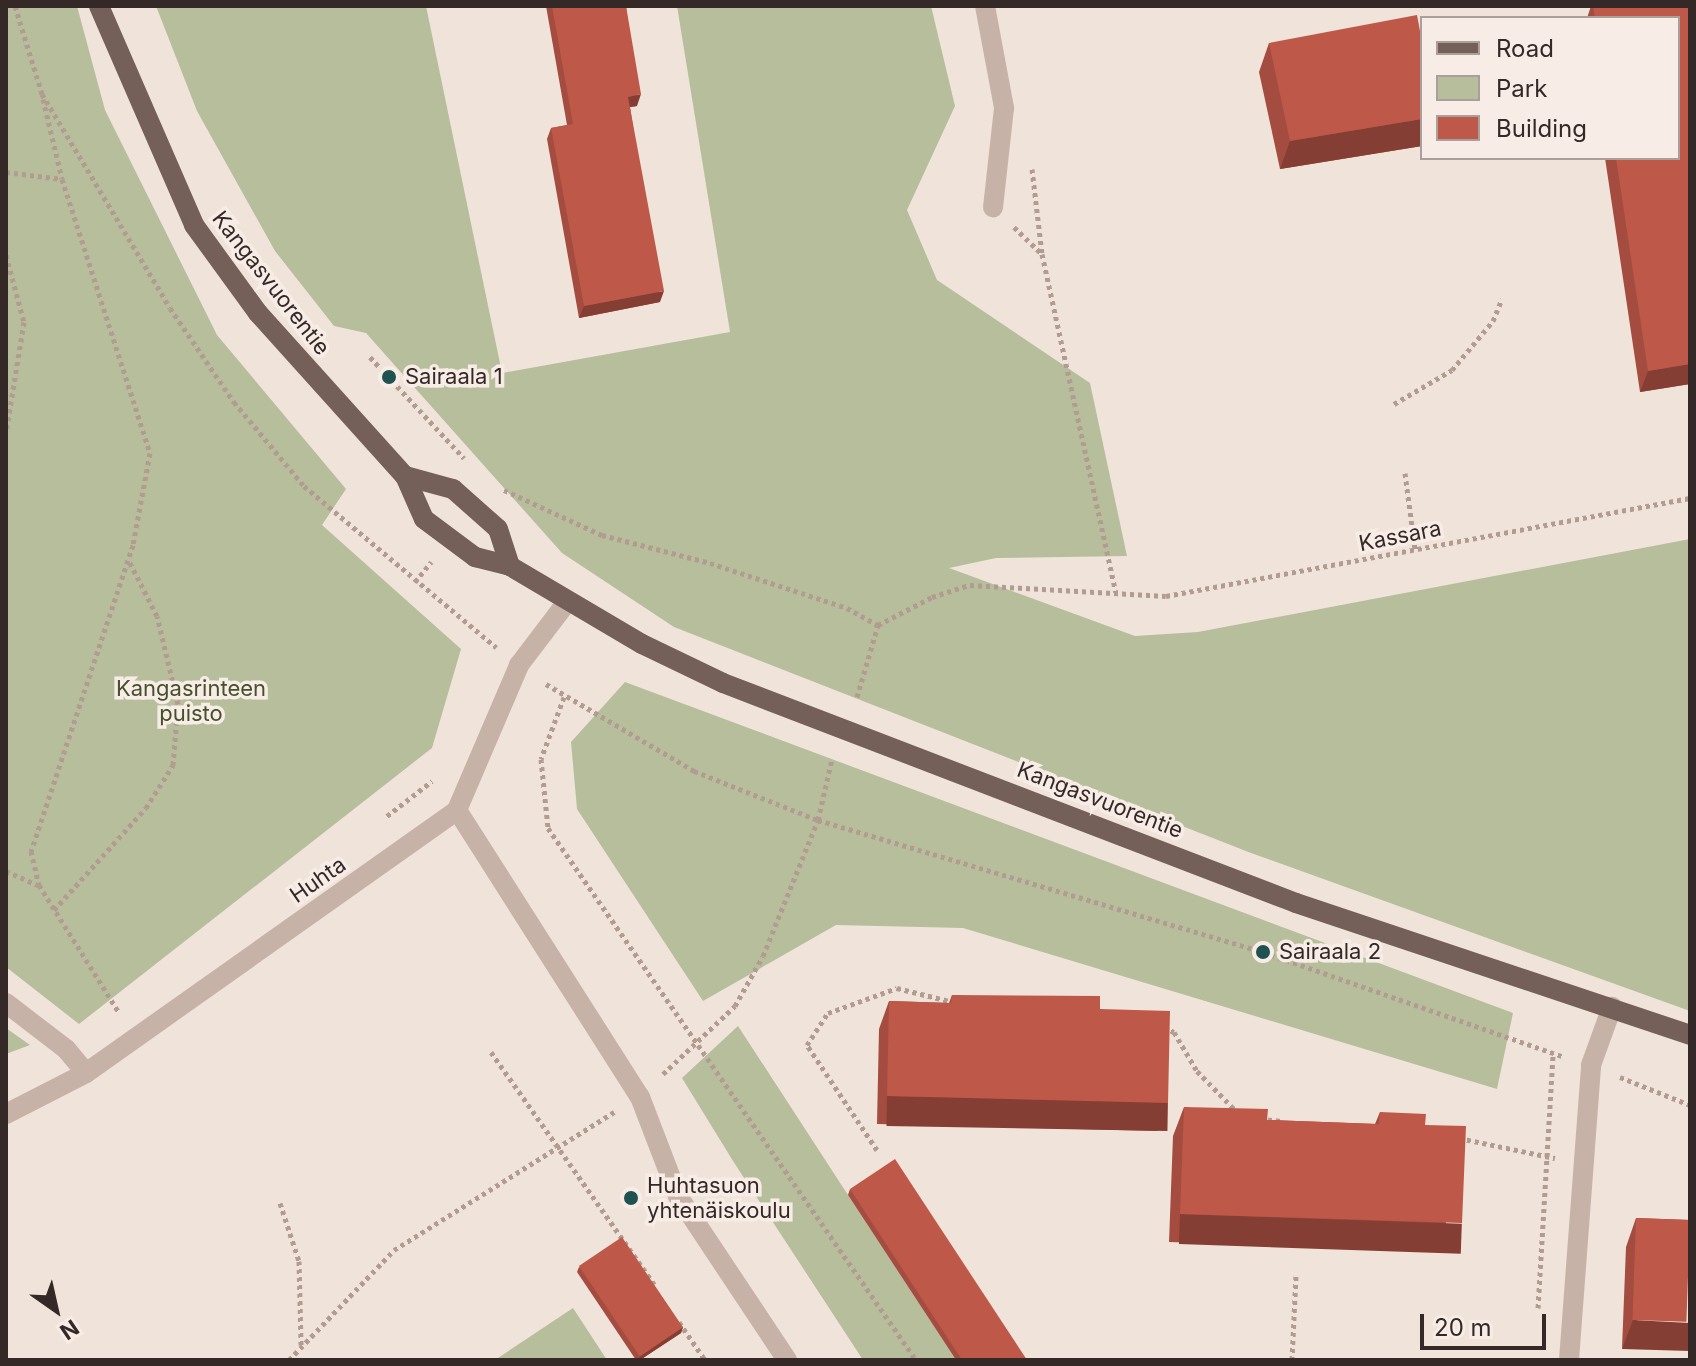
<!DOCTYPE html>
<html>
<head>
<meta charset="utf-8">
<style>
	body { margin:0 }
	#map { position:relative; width:1696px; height:1366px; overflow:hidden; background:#f0e3da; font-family:Inter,sans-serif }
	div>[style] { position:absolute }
	.green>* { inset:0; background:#b6be9b }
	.path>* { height:5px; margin-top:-2.5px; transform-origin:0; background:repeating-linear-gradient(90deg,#b29c91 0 4px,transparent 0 8px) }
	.minor>* { height:20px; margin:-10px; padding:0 10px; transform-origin:10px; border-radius:10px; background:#c7b2a7 }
	.major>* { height:20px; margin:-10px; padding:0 10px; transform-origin:10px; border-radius:10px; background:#755f59 }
	.wall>* { inset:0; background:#a34c3f }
	.shaded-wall>* { inset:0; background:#853e33; transform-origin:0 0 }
	.building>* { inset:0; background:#be5849; transform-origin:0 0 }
	.dots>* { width:22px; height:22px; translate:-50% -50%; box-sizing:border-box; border:4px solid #f8ede6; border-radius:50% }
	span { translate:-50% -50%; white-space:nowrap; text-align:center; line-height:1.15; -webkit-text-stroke:7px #f8ede6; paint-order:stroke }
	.street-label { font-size:22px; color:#342927 }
	.poi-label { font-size:22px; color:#342927 }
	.left { translate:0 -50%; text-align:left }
	.park-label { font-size:22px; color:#47502c }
	.frame { position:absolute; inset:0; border:8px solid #342927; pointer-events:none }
	.legend { position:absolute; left:1420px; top:16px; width:260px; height:144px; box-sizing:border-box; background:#f8ede6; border:2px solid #aa9f9a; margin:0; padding:10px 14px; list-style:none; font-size:24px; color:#342927 }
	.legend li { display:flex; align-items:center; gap:16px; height:40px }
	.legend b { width:40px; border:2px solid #aa9f9a }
	.north { position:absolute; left:16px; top:1270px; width:80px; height:80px; -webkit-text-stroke:6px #f8ede6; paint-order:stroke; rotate:146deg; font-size:22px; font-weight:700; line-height:32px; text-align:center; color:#342927 }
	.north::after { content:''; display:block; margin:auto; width:28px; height:36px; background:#342927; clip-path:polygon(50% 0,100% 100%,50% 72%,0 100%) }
	.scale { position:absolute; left:1420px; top:1314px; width:126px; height:36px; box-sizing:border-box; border:4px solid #342927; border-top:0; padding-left:10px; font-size:24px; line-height:28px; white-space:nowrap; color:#342927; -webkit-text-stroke:6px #f8ede6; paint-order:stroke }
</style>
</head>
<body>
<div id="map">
	<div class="green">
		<div style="clip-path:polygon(6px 6px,77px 6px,105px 110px,217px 335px,346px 489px,322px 525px,461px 649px,432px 748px,79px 1024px,6px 967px)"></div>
		<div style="clip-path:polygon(156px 6px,426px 6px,502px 373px,730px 332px,677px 6px,931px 6px,955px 106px,907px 210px,937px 280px,1090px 383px,1127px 556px,996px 558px,949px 568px,1135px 636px,1198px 632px,1690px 539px,1690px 1011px,1251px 853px,674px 627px,562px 553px,366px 333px,334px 326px,275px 251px,197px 111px)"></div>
		<div style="clip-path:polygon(625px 682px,1513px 1013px,1497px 1089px,963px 928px,836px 925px,703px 1001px,577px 809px,571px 742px)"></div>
		<div style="clip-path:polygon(738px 1026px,848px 1195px,956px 1360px,863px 1360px,733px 1161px,682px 1078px)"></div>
		<div style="clip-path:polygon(6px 1028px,30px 1045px,6px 1054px)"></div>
		<div style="clip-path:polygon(573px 1308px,607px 1360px,495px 1360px)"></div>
	</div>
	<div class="path">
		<div style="left:15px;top:6px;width:92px;rotate:72.9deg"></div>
		<div style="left:42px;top:94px;width:249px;rotate:59.1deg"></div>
		<div style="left:170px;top:308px;width:114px;rotate:55.8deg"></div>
		<div style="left:234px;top:402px;width:109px;rotate:50.2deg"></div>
		<div style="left:304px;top:486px;width:251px;rotate:40deg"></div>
		<div style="left:43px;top:99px;width:82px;rotate:76.6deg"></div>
		<div style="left:62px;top:179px;width:288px;rotate:72.2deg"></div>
		<div style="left:150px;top:453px;width:94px;rotate:100.5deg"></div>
		<div style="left:133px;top:545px;width:323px;rotate:108.4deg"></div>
		<div style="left:31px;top:851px;width:35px;rotate:77deg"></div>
		<div style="left:39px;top:885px;width:149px;rotate:57.9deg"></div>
		<div style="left:1032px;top:169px;width:86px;rotate:83.3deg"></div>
		<div style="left:6px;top:172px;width:56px;rotate:7.1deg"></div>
		<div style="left:1014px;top:227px;width:39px;rotate:44deg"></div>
		<div style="left:1042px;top:254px;width:346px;rotate:77.7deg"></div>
		<div style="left:6px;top:255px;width:69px;rotate:75deg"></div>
		<div style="left:24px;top:322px;width:112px;rotate:99.2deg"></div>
		<div style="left:370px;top:357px;width:138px;rotate:47.1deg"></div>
		<div style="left:1394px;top:404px;width:67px;rotate:-30.4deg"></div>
		<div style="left:1452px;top:370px;width:64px;rotate:-50.1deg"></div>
		<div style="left:1493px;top:321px;width:24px;rotate:-68deg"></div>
		<div style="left:1405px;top:473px;width:77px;rotate:82.5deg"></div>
		<div style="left:504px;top:490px;width:108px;rotate:24.7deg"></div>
		<div style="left:602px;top:535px;width:112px;rotate:14.5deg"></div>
		<div style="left:710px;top:563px;width:144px;rotate:18.2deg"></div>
		<div style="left:847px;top:608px;width:35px;rotate:29deg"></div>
		<div style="left:415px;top:582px;width:26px;rotate:-51deg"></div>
		<div style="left:546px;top:684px;width:172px;rotate:30.4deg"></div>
		<div style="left:694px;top:771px;width:133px;rotate:21.6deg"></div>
		<div style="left:818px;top:820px;width:464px;rotate:16.5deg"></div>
		<div style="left:1263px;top:952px;width:317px;rotate:19.2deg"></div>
		<div style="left:564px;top:697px;width:66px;rotate:110.4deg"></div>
		<div style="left:541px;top:759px;width:69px;rotate:84.2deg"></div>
		<div style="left:548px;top:828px;width:647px;rotate:55.33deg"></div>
		<div style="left:857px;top:697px;width:75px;rotate:-73.7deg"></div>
		<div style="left:878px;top:625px;width:61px;rotate:-27.4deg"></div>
		<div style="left:932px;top:597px;width:40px;rotate:-18deg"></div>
		<div style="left:970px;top:585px;width:196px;rotate:3.2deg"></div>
		<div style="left:1166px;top:596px;width:533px;rotate:-10.59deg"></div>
		<div style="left:387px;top:816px;width:57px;rotate:-37.9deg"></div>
		<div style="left:6px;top:871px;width:35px;rotate:24deg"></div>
		<div style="left:54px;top:910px;width:137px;rotate:-48deg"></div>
		<div style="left:146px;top:808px;width:51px;rotate:-57.9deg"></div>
		<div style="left:173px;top:765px;width:61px;rotate:-85.3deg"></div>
		<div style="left:178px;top:704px;width:90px;rotate:-103.4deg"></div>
		<div style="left:157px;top:616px;width:64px;rotate:-117deg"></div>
		<div style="left:1164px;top:1027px;width:11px;rotate:27deg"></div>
		<div style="left:1174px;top:1032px;width:45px;rotate:59.5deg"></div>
		<div style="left:1197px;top:1071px;width:57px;rotate:45.7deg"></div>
		<div style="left:491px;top:1052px;width:284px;rotate:54.9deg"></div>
		<div style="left:663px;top:1074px;width:99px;rotate:-43.4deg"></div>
		<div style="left:735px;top:1006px;width:57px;rotate:-60.8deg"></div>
		<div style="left:763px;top:956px;width:147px;rotate:-68deg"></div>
		<div style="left:818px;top:820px;width:63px;rotate:-77.1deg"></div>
		<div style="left:1620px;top:1077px;width:75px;rotate:21.8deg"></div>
		<div style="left:1260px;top:1119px;width:22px;rotate:5deg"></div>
		<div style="left:1459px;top:1138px;width:98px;rotate:11.8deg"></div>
		<div style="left:877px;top:1150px;width:126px;rotate:-123.7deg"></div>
		<div style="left:807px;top:1045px;width:38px;rotate:-57deg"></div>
		<div style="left:828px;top:1013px;width:73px;rotate:-19.9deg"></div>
		<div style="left:897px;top:988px;width:58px;rotate:14deg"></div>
		<div style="left:280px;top:1203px;width:61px;rotate:71.9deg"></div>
		<div style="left:299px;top:1261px;width:84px;rotate:88.6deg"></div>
		<div style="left:1538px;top:1308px;width:255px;rotate:-86.6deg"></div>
		<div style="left:679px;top:1322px;width:46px;rotate:55.6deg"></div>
		<div style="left:289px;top:1360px;width:152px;rotate:-46.3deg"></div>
		<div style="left:394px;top:1250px;width:260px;rotate:-32.1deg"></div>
		<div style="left:1292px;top:1360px;width:84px;rotate:-87.3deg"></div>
	</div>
	<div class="minor">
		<div style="left:985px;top:6px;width:104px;rotate:79.4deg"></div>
		<div style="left:1004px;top:108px;width:100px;rotate:96.3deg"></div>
		<div style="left:457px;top:810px;width:340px;rotate:57.5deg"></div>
		<div style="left:640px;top:1097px;width:106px;rotate:69deg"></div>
		<div style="left:678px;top:1196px;width:197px;rotate:56.4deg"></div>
		<div style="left:6px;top:1003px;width:76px;rotate:37.5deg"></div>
		<div style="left:66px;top:1049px;width:31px;rotate:50deg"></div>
		<div style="left:6px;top:1114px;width:90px;rotate:-27.1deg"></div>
		<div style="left:86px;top:1073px;width:455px;rotate:-35.3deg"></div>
		<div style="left:457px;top:810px;width:158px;rotate:-66.8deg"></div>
		<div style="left:519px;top:665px;width:79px;rotate:-52.7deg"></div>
		<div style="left:1569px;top:1360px;width:296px;rotate:-85.7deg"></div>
		<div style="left:1591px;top:1065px;width:62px;rotate:-70.1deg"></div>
	</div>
	<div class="major">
		<div style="left:99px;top:6px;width:239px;rotate:66.5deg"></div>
		<div style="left:194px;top:225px;width:109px;rotate:54deg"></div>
		<div style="left:258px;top:313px;width:219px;rotate:48deg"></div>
		<div style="left:405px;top:476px;width:47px;rotate:66.2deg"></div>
		<div style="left:424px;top:519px;width:64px;rotate:36.7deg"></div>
		<div style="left:475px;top:557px;width:36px;rotate:14deg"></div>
		<div style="left:510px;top:566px;width:153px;rotate:30.6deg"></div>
		<div style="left:642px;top:644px;width:90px;rotate:25.7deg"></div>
		<div style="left:723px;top:683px;width:614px;rotate:21deg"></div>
		<div style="left:1296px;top:903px;width:416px;rotate:18.5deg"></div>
		<div style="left:405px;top:476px;width:50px;rotate:15.2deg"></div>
		<div style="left:453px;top:489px;width:60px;rotate:41.6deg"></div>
		<div style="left:498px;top:529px;width:39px;rotate:72deg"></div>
	</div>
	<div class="wall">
		<div style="clip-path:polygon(546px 6px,626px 6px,637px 106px,630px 107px,660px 302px,579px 318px,547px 139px,551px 128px,567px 125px)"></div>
		<div style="clip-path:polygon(1591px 6px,1690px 6px,1690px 384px,1640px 392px,1605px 158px,1678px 158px,1678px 18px,1587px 18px)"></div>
		<div style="clip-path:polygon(1422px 42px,1422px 146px,1280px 169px,1259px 72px,1269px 43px)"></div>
		<div style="clip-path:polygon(952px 995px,1100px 1009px,1158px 1131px,877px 1124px,879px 1029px,889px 1001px,949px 1003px)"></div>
		<div style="clip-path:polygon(1184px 1107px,1267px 1120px,1375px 1124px,1380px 1112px,1425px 1125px,1452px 1251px,1169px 1242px,1173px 1136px)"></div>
		<div style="clip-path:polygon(850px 1189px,1027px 1360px,956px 1360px,848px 1195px)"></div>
		<div style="clip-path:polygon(1636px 1218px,1690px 1220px,1622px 1349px,1626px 1247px)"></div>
		<div style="clip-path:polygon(579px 1267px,683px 1327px,681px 1333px,640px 1360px,636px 1360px,577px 1272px)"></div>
	</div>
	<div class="shaded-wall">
		<div style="clip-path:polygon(641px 94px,637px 106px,624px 108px,628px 97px)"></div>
		<div style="clip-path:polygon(1422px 119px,1422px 146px,1280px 169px,1290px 141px)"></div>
		<div style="clip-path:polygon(664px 291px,660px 302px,579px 318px,584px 306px)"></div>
		<div style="clip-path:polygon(1690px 364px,1690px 384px,1640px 392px,1648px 371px)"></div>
		<div style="left:887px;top:1096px;width:281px;height:30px;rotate:1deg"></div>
		<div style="left:1180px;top:1214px;width:282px;height:30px;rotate:2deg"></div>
		<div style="clip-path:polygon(1633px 1320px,1690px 1323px,1690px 1351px,1622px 1349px)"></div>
		<div style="clip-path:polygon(683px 1327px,681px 1333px,640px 1360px,638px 1360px,640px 1356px)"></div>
	</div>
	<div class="building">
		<div style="clip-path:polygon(552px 6px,626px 6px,641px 94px,628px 97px,664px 291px,584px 306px,551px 128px,573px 124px)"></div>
		<div style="clip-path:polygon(1593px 6px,1690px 6px,1690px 364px,1648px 371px,1616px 158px,1678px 158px,1678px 18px,1595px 18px)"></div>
		<div style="clip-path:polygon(1417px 15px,1422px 42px,1422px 119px,1290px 141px,1269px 43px)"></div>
		<div style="clip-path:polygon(952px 995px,1100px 996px,1100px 1009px,1170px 1011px,1168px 1103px,887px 1096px,889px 1001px,951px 1003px)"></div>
		<div style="clip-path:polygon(1184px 1107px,1268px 1109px,1267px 1120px,1379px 1124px,1380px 1112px,1426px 1114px,1425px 1125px,1466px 1126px,1462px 1223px,1180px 1214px)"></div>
		<div style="clip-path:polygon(895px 1159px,1027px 1360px,962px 1360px,850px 1189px)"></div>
		<div style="left:1636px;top:1218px;width:54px;height:102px;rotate:2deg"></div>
		<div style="left:622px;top:1237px;width:109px;height:52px;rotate:56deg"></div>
	</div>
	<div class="dots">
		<div style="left:389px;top:377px;background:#1f5250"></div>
		<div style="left:1263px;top:952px;background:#1f5250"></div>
		<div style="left:631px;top:1198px;background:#1f5250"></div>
	</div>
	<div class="street-label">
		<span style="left:271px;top:283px;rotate:52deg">Kangasvuorentie</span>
		<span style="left:1400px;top:536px;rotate:-11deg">Kassara</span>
		<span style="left:1100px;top:800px;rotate:21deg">Kangasvuorentie</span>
		<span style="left:318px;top:880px;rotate:-35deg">Huhta</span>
	</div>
	<div class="poi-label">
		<span class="left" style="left:405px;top:377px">Sairaala 1</span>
		<span class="left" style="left:1279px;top:952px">Sairaala 2</span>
		<span class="left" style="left:647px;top:1198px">Huhtasuon<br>yhtenäiskoulu</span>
	</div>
	<div class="park-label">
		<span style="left:191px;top:701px">Kangasrinteen<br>puisto</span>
	</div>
	<div class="frame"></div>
	<ul class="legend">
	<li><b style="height:10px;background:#755f59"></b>Road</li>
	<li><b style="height:22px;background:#b6be9b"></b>Park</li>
	<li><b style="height:22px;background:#be5849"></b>Building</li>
	</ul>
	<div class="north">N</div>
	<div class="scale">20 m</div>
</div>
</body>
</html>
